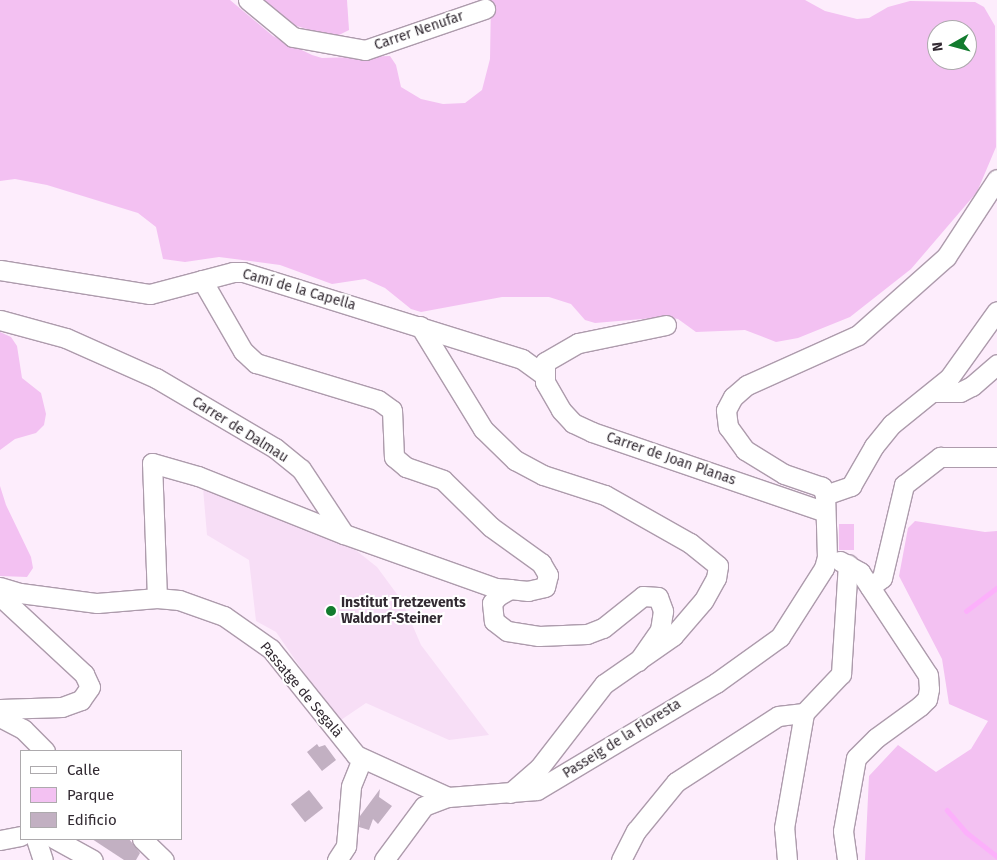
<!DOCTYPE html>
<html>
<head>
<meta charset="utf-8">
<style>
	body { margin:0 }
	#map { position:relative; width:997px; height:860px; overflow:hidden; background:#fdedfc; font-family:"Fira Sans",sans-serif }
	div>[style] { position:absolute }
	.built>* { inset:0; background:#f7def6 }
	.green>* { inset:0; background:#f3c1f2; transform-origin:0 0 }
	.stream>* { height:4.5px; margin:-2.25px; padding:0 2.25px; transform-origin:2.25px; border-radius:2.25px; background:#fcb0fb }
	.building>* { inset:0; background:#c2b0c2; transform-origin:0 0 }
	.roads { filter:drop-shadow(1px 0 #ad9bac) drop-shadow(-1px 0 #ad9bac) drop-shadow(0 1px #ad9bac) drop-shadow(0 -1px #ad9bac) }
	.minor>* { height:19px; margin:-9.5px; padding:0 9.5px; transform-origin:9.5px; border-radius:9.5px; background:#fff }
	.dots>* { width:14px; height:14px; translate:-50% -50%; box-sizing:border-box; border:2px solid #fff; border-radius:50% }
	span { translate:-50% -50%; white-space:nowrap; text-align:center; line-height:1.15; -webkit-text-stroke:4px #fff; paint-order:stroke }
	.street-label { font-size:14px; color:#322a32 }
	.poi-label { font-size:14px; color:#322a32; font-weight:700 }
	.left { translate:0 -50%; text-align:left }
	.legend { position:absolute; left:20px; top:750px; width:162px; height:90px; box-sizing:border-box; background:#fff; border:1px solid #adaaad; margin:0; padding:6px 9px; list-style:none; font-size:15px; color:#322a32 }
	.legend li { display:flex; align-items:center; gap:10px; height:25px }
	.legend b { width:25px; border:1px solid #adaaad }
	.north { position:absolute; left:927px; top:20px; width:50px; height:50px; box-sizing:border-box; background:#fff; border:1px solid #adaaad; border-radius:50%; rotate:263deg; font-size:14px; font-weight:700; line-height:20px; text-align:center; color:#322a32 }
	.north::after { content:''; display:block; margin:auto; width:18px; height:22px; background:#127b2e; clip-path:polygon(50% 0,100% 100%,50% 72%,0 100%) }
</style>
</head>
<body>
<div id="map">
	<div class="built">
		<div style="clip-path:polygon(203px 488px,353px 548px,377px 567px,402px 601px,421px 645px,489px 735px,449px 740px,366px 703px,338px 722px,276px 632px,256px 621px,249px 560px,207px 535px)"></div>
	</div>
	<div class="green">
		<div style="clip-path:polygon(evenodd,0 0,230px 0,273px 36px,312px 55px,322px 58px,390px 56px,396px 65px,401px 87px,421px 99px,443px 104px,465px 103px,482px 90px,490px 59px,491px 0,805px 0,825px 11px,857px 19px,869px 18px,888px 7px,910px 1px,975px 2px,984px 7px,995px 26px,996px 147px,977px 192px,911px 269px,850px 317px,798px 338px,776px 342px,745px 330px,696px 332px,678px 319px,666px 317px,595px 323px,585px 320px,571px 304px,549px 297px,502px 297px,421px 312px,411px 309px,385px 288px,365px 279px,332px 284px,280px 265px,219px 257px,185px 262px,163px 259px,156px 227px,138px 213px,47px 185px,15px 179px,0 181px,0 0,937px 30px,967px 30px,967px 60px,937px 60px,937px 30px)"></div>
		<div style="clip-path:polygon(260px 0,347px 0,349px 30px,339px 35px,328px 35px,286px 23px)"></div>
		<div style="clip-path:polygon(0 332px,11px 337px,17px 346px,22px 378px,41px 393px,46px 414px,44px 425px,36px 433px,15px 439px,0 450px)"></div>
		<div style="clip-path:polygon(0 486px,6px 505px,31px 557px,33px 568px,27px 577px,0 576px)"></div>
		<div style="clip-path:polygon(915px 521px,985px 532px,997px 531px,997px 860px,865px 860px,869px 776px,898px 745px,936px 772px,971px 749px,988px 721px,949px 704px,942px 659px,899px 576px,908px 528px)"></div>
		<div style="left:839px;top:524px;width:15px;height:26px"></div>
	</div>
	<div class="stream">
		<div style="left:966px;top:611px;width:39px;rotate:-37deg"></div>
		<div style="left:947px;top:810px;width:29px;rotate:49deg"></div>
		<div style="left:966px;top:832px;width:39px;rotate:38deg"></div>
	</div>
	<div class="building">
		<div style="clip-path:polygon(317px 744px,319px 747px,325px 745px,336px 760px,322px 771px,307px 752px)"></div>
		<div style="clip-path:polygon(380px 789px,379px 797px,392px 806px,378px 824px,373px 819px,369px 830px,359px 827px,360px 816px)"></div>
		<div style="left:309px;top:790px;width:23px;height:23px;rotate:52deg"></div>
		<div style="clip-path:polygon(92px 839px,129px 839px,140px 853px,136px 860px,124px 860px)"></div>
	</div>
	<div class="roads">
		<div class="minor">
			<div style="left:248px;top:0;width:58px;rotate:39.4deg"></div>
			<div style="left:293px;top:37px;width:73px;rotate:10.2deg"></div>
			<div style="left:365px;top:50px;width:127px;rotate:-18.9deg"></div>
			<div style="left:0;top:270px;width:152px;rotate:9.1deg"></div>
			<div style="left:150px;top:294px;width:86px;rotate:-14.8deg"></div>
			<div style="left:233px;top:272px;width:10px"></div>
			<div style="left:243px;top:272px;width:292px;rotate:17.3deg"></div>
			<div style="left:522px;top:359px;width:26px;rotate:36deg"></div>
			<div style="left:202px;top:280px;width:82px;rotate:60deg"></div>
			<div style="left:243px;top:351px;width:18px;rotate:43deg"></div>
			<div style="left:256px;top:363px;width:127px;rotate:16.9deg"></div>
			<div style="left:378px;top:400px;width:17px;rotate:36deg"></div>
			<div style="left:392px;top:410px;width:47px;rotate:87.6deg"></div>
			<div style="left:394px;top:457px;width:16px;rotate:40deg"></div>
			<div style="left:406px;top:467px;width:39px;rotate:19deg"></div>
			<div style="left:443px;top:480px;width:67px;rotate:44.4deg"></div>
			<div style="left:491px;top:527px;width:62px;rotate:35.8deg"></div>
			<div style="left:541px;top:563px;width:14px;rotate:60deg"></div>
			<div style="left:548px;top:575px;width:12px;rotate:104deg"></div>
			<div style="left:545px;top:587px;width:17px;rotate:167deg"></div>
			<div style="left:528px;top:591px;width:18px;rotate:-174deg"></div>
			<div style="left:510px;top:589px;width:14px;rotate:150deg"></div>
			<div style="left:498px;top:596px;width:9px;rotate:131deg"></div>
			<div style="left:492px;top:603px;width:18px;rotate:84deg"></div>
			<div style="left:494px;top:621px;width:16px;rotate:38deg"></div>
			<div style="left:507px;top:631px;width:32px;rotate:9deg"></div>
			<div style="left:539px;top:636px;width:48px;rotate:-2.4deg"></div>
			<div style="left:587px;top:634px;width:17px;rotate:-21deg"></div>
			<div style="left:603px;top:628px;width:51px;rotate:-38.7deg"></div>
			<div style="left:643px;top:596px;width:15px;rotate:4deg"></div>
			<div style="left:658px;top:597px;width:15px;rotate:70deg"></div>
			<div style="left:663px;top:611px;width:19px;rotate:99deg"></div>
			<div style="left:660px;top:630px;width:38px;rotate:125deg"></div>
			<div style="left:0;top:320px;width:68px;rotate:15.3deg"></div>
			<div style="left:66px;top:338px;width:98px;rotate:24deg"></div>
			<div style="left:156px;top:378px;width:138px;rotate:30.5deg"></div>
			<div style="left:275px;top:448px;width:33px;rotate:39deg"></div>
			<div style="left:301px;top:469px;width:78px;rotate:56.5deg"></div>
			<div style="left:344px;top:534px;width:161px;rotate:19.6deg"></div>
			<div style="left:496px;top:588px;width:14px;rotate:4deg"></div>
			<div style="left:666px;top:325px;width:90px;rotate:168.4deg"></div>
			<div style="left:578px;top:343px;width:38px;rotate:150deg"></div>
			<div style="left:545px;top:362px;width:20px;rotate:90deg"></div>
			<div style="left:545px;top:382px;width:32px;rotate:60deg"></div>
			<div style="left:561px;top:410px;width:18px;rotate:47deg"></div>
			<div style="left:573px;top:423px;width:21px;rotate:25deg"></div>
			<div style="left:592px;top:432px;width:246px;rotate:18.9deg"></div>
			<div style="left:420px;top:326px;width:121px;rotate:58.5deg"></div>
			<div style="left:483px;top:429px;width:45px;rotate:44.1deg"></div>
			<div style="left:515px;top:460px;width:32px;rotate:28deg"></div>
			<div style="left:543px;top:475px;width:65px;rotate:17.9deg"></div>
			<div style="left:605px;top:495px;width:98px;rotate:29.5deg"></div>
			<div style="left:690px;top:543px;width:36px;rotate:39deg"></div>
			<div style="left:718px;top:566px;width:12px;rotate:99deg"></div>
			<div style="left:716px;top:578px;width:26px;rotate:119deg"></div>
			<div style="left:703px;top:601px;width:46px;rotate:130.6deg"></div>
			<div style="left:673px;top:636px;width:84px;rotate:145.2deg"></div>
			<div style="left:604px;top:684px;width:106px;rotate:127.7deg"></div>
			<div style="left:539px;top:768px;width:38px;rotate:139deg"></div>
			<div style="left:935px;top:392px;width:25px"></div>
			<div style="left:960px;top:392px;width:13px;rotate:-27deg"></div>
			<div style="left:972px;top:386px;width:33px;rotate:-41deg"></div>
			<div style="left:825px;top:495px;width:28px;rotate:-19deg"></div>
			<div style="left:851px;top:486px;width:46px;rotate:-60.1deg"></div>
			<div style="left:874px;top:446px;width:28px;rotate:-51deg"></div>
			<div style="left:892px;top:424px;width:73px;rotate:-38.9deg"></div>
			<div style="left:949px;top:378px;width:82px;rotate:-54.4deg"></div>
			<div style="left:840px;top:561px;width:23px;rotate:29deg"></div>
			<div style="left:860px;top:572px;width:123px;rotate:56.6deg"></div>
			<div style="left:928px;top:675px;width:14px;rotate:86deg"></div>
			<div style="left:929px;top:689px;width:10px;rotate:101deg"></div>
			<div style="left:927px;top:699px;width:10px;rotate:135deg"></div>
			<div style="left:920px;top:706px;width:54px;rotate:144deg"></div>
			<div style="left:876px;top:738px;width:28px;rotate:135deg"></div>
			<div style="left:856px;top:758px;width:74px;rotate:100.1deg"></div>
			<div style="left:843px;top:831px;width:29px;rotate:82deg"></div>
			<div style="left:0;top:587px;width:21px;rotate:17deg"></div>
			<div style="left:20px;top:593px;width:78px;rotate:7.4deg"></div>
			<div style="left:97px;top:603px;width:60px;rotate:-4.8deg"></div>
			<div style="left:157px;top:598px;width:22px;rotate:5deg"></div>
			<div style="left:179px;top:600px;width:48px;rotate:19.6deg"></div>
			<div style="left:224px;top:616px;width:57px;rotate:35.1deg"></div>
			<div style="left:271px;top:649px;width:136px;rotate:51.3deg"></div>
			<div style="left:356px;top:755px;width:101px;rotate:24.5deg"></div>
			<div style="left:870px;top:587px;width:15px;rotate:-37deg"></div>
			<div style="left:882px;top:578px;width:96px;rotate:-76.7deg"></div>
			<div style="left:904px;top:485px;width:46px;rotate:-37.9deg"></div>
			<div style="left:940px;top:457px;width:57px"></div>
			<div style="left:0;top:596px;width:115px;rotate:42.9deg"></div>
			<div style="left:84px;top:674px;width:14px;rotate:65deg"></div>
			<div style="left:90px;top:687px;width:16px;rotate:125deg"></div>
			<div style="left:81px;top:700px;width:20px;rotate:160deg"></div>
			<div style="left:62px;top:707px;width:62px;rotate:178.2deg"></div>
			<div style="left:157px;top:598px;width:135px;rotate:-92.1deg"></div>
			<div style="left:152px;top:463px;width:48px;rotate:15.8deg"></div>
			<div style="left:198px;top:476px;width:157px;rotate:21.7deg"></div>
			<div style="left:0;top:717px;width:26px;rotate:28deg"></div>
			<div style="left:23px;top:729px;width:31px;rotate:45deg"></div>
			<div style="left:36px;top:839px;width:22px;rotate:72deg"></div>
			<div style="left:55px;top:839px;width:43px;rotate:28.9deg"></div>
			<div style="left:142px;top:839px;width:30px;rotate:44deg"></div>
			<div style="left:0;top:840px;width:21px;rotate:-11deg"></div>
			<div style="left:337px;top:860px;width:17px;rotate:-57deg"></div>
			<div style="left:346px;top:846px;width:60px;rotate:-85.2deg"></div>
			<div style="left:351px;top:786px;width:29px;rotate:-68deg"></div>
			<div style="left:384px;top:860px;width:67px;rotate:-53.5deg"></div>
			<div style="left:424px;top:806px;width:26px;rotate:-21deg"></div>
			<div style="left:448px;top:797px;width:89px;rotate:-4.5deg"></div>
			<div style="left:537px;top:790px;width:209px;rotate:-30.9deg"></div>
			<div style="left:716px;top:683px;width:79px;rotate:-35.7deg"></div>
			<div style="left:780px;top:637px;width:82px;rotate:-57.5deg"></div>
			<div style="left:824px;top:568px;width:11px;rotate:-75deg"></div>
			<div style="left:827px;top:557px;width:62px;rotate:-91.8deg"></div>
			<div style="left:825px;top:495px;width:9px;rotate:-111deg"></div>
			<div style="left:822px;top:487px;width:40px;rotate:-161.1deg"></div>
			<div style="left:784px;top:474px;width:46px;rotate:-148.4deg"></div>
			<div style="left:745px;top:450px;width:29px;rotate:-126deg"></div>
			<div style="left:728px;top:427px;width:17px;rotate:-97deg"></div>
			<div style="left:726px;top:410px;width:15px;rotate:-62deg"></div>
			<div style="left:733px;top:397px;width:18px;rotate:-41deg"></div>
			<div style="left:747px;top:385px;width:122px;rotate:-24.2deg"></div>
			<div style="left:858px;top:335px;width:118px;rotate:-41.6deg"></div>
			<div style="left:946px;top:257px;width:93px;rotate:-56.8deg"></div>
			<div style="left:621px;top:860px;width:33px;rotate:-63deg"></div>
			<div style="left:636px;top:831px;width:63px;rotate:-50.8deg"></div>
			<div style="left:676px;top:782px;width:121px;rotate:-32.9deg"></div>
			<div style="left:778px;top:716px;width:26px;rotate:-7deg"></div>
			<div style="left:804px;top:713px;width:54px;rotate:-46.5deg"></div>
			<div style="left:841px;top:674px;width:110px;rotate:-86.4deg"></div>
			<div style="left:787px;top:860px;width:32px;rotate:-95deg"></div>
			<div style="left:784px;top:828px;width:117px;rotate:-80.1deg"></div>
		</div>
	</div>
	<div class="dots">
		<div style="left:331px;top:611px;background:#127b2e"></div>
	</div>
	<div class="street-label">
		<span style="left:419px;top:31px;rotate:-19deg">Carrer Nenufar</span>
		<span style="left:299px;top:290px;rotate:16deg">Camí de la Capella</span>
		<span style="left:240px;top:430px;rotate:32deg">Carrer de Dalmau</span>
		<span style="left:671px;top:459px;rotate:19deg">Carrer de Joan Planas</span>
		<span style="left:301px;top:690px;rotate:50deg">Passatge de Segalà</span>
		<span style="left:622px;top:739px;rotate:-32deg">Passeig de la Floresta</span>
	</div>
	<div class="poi-label">
		<span class="left" style="left:341px;top:611px">Institut Tretzevents<br>Waldorf-Steiner</span>
	</div>
	<ul class="legend">
	<li><b style="height:6px;background:#fff"></b>Calle</li>
	<li><b style="height:14px;background:#f3c1f2"></b>Parque</li>
	<li><b style="height:14px;background:#c2b0c2"></b>Edificio</li>
	</ul>
	<div class="north">N</div>
</div>
</body>
</html>
